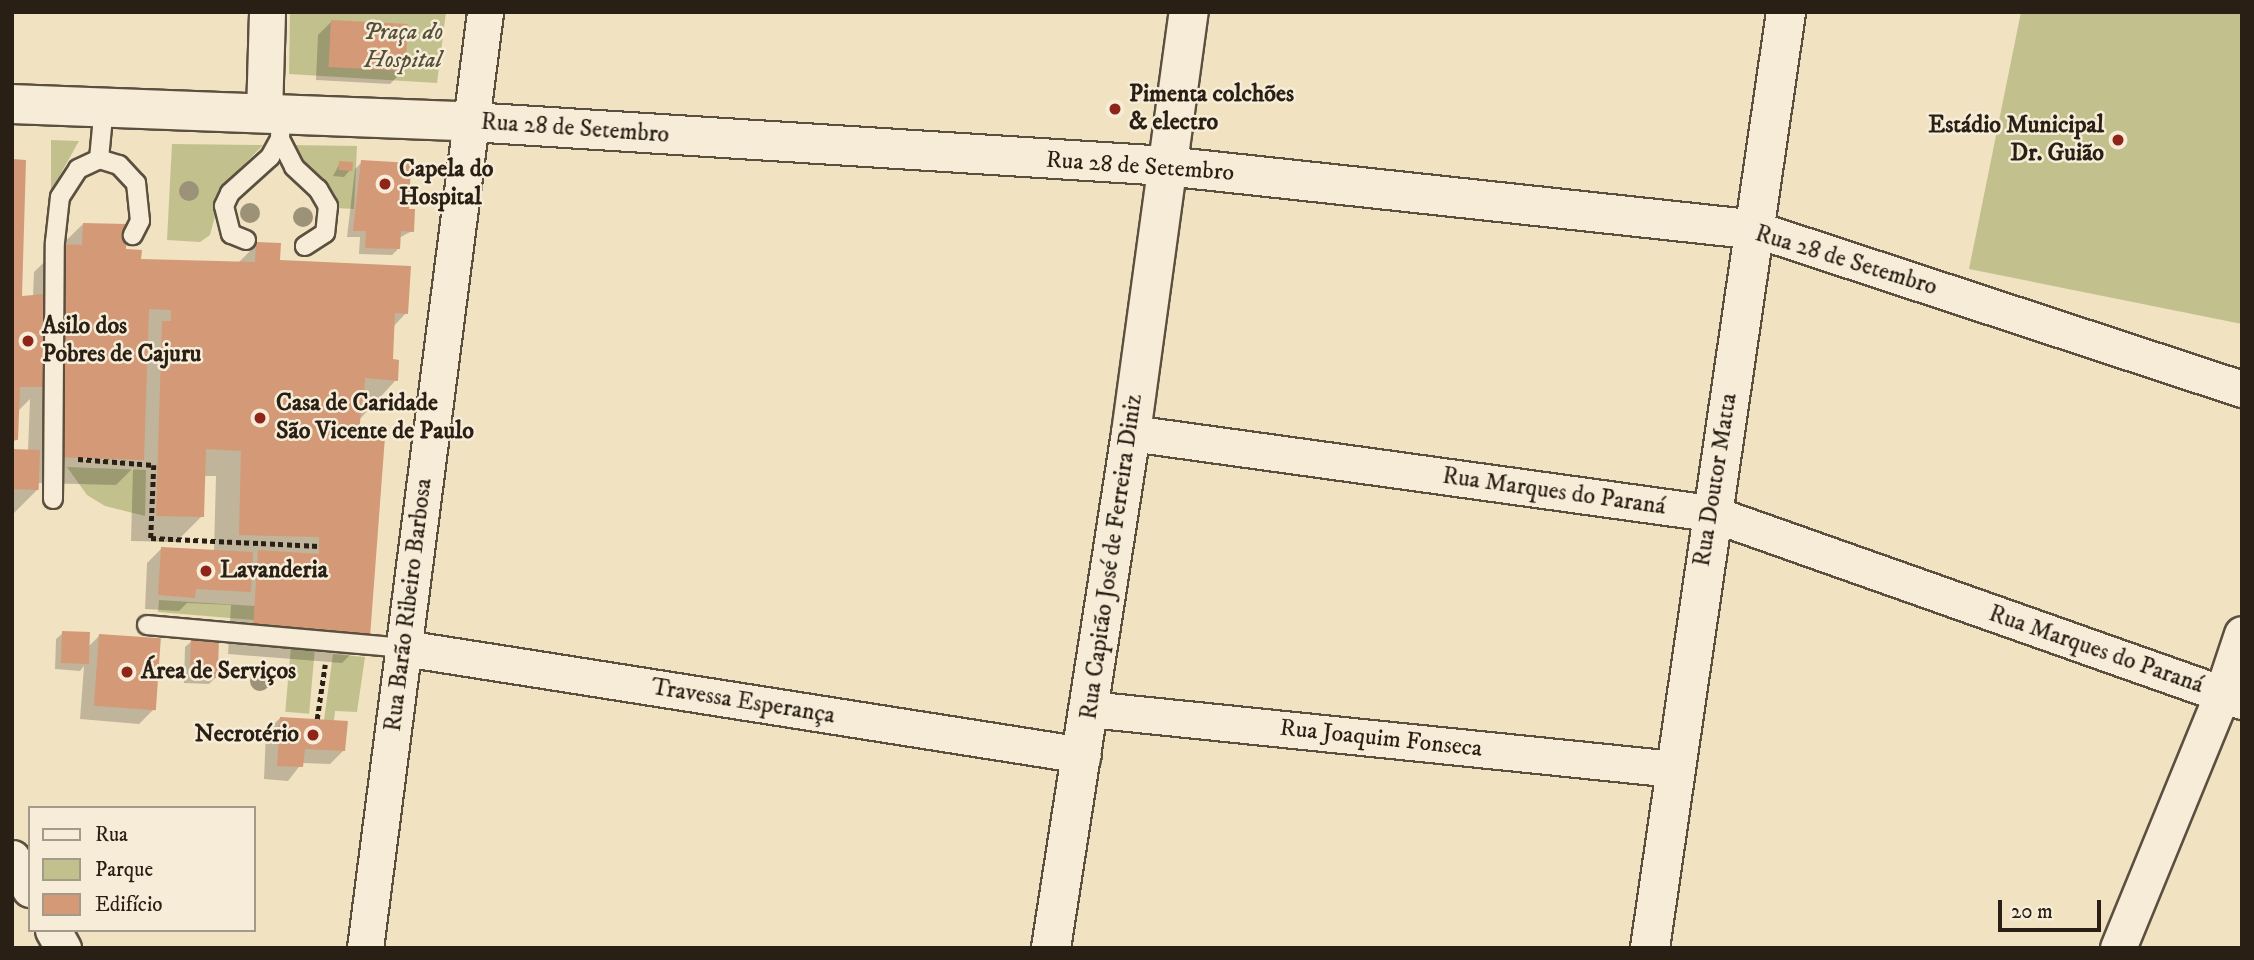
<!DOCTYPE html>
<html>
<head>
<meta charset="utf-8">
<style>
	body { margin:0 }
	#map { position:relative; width:2254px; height:960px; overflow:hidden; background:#f1e2c2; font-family:"IM FELL DW Pica",serif }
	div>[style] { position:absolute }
	.green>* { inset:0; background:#c2c18e; transform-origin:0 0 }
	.shadow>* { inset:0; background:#0003 }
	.building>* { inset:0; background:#d49976; transform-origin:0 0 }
	.path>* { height:4.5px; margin-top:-2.25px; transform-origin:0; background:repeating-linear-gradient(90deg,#291f15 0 5px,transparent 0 8.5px) }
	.roads { filter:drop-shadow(2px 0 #5b5040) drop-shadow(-2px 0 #5b5040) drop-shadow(0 2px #5b5040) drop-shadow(0 -2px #5b5040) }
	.lane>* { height:18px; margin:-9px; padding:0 9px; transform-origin:9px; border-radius:9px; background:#f6ecd7 }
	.street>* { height:35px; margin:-17.5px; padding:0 17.5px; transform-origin:17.5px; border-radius:17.5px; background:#f6ecd7 }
	.secondary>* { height:38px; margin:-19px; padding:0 19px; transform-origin:19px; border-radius:19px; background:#f6ecd7 }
	.trees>* { width:20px; height:20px; margin:-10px; border-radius:50%; background:#9c9277 }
	.dots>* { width:19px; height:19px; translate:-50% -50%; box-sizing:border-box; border:4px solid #f6ecd7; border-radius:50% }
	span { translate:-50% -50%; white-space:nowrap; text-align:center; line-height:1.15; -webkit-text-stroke:5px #f6ecd7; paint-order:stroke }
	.park-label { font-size:24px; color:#575039; font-style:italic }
	.poi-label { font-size:24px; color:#291f15; font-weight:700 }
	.left { translate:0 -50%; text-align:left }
	.right { translate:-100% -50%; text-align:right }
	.street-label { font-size:24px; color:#291f15 }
	.frame { position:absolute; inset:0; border:14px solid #291f15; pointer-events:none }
	.legend { position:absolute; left:28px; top:806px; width:228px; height:126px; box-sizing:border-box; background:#f6ecd7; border:2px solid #a49a89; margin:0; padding:9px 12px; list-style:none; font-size:21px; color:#291f15 }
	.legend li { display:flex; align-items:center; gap:14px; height:35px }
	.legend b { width:35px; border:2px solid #a49a89 }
	.scale { position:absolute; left:1998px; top:900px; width:103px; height:32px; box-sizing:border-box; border:4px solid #291f15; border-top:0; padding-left:9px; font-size:21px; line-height:24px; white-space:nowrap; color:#291f15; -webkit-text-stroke:5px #f6ecd7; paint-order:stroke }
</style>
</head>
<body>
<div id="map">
	<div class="green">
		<div style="clip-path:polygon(290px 12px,446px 12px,437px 83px,289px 74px)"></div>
		<div style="clip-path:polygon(2021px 12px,2242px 12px,2242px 324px,1969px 269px)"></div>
		<div style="clip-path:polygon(51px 140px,79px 141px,51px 191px)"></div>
		<div style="clip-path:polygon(172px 144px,263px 145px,223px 186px,210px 235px,200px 242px,167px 240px)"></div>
		<div style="clip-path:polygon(291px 145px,357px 146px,354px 209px,336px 208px,330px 192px,303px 166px)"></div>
		<div style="clip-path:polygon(67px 467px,146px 470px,145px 516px,105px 506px,87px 495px)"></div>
		<div style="clip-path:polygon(159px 600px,255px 606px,254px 620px,158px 612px)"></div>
		<div style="left:291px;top:646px;width:24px;height:66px;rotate:5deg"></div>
		<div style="clip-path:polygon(333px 654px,365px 657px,357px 712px,335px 711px,334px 720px,324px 720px)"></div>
	</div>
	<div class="shadow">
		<div style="clip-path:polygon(332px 21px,404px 70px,390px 84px,316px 80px,318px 35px)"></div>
		<div style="clip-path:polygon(12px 161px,20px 298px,33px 297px,34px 272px,83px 224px,139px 261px,237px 264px,257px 244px,279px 262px,406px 313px,393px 327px,391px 361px,396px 380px,359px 420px,368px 637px,342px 663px,228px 654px,231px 605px,187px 603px,179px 611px,145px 609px,147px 563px,161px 549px,214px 551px,216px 476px,204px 476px,202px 516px,176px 542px,131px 541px,133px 468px,116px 485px,38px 483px,38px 489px,12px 515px,12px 450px,28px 451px,30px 399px,18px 411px,17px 439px,12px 443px)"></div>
		<div style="clip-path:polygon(362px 162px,407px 211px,412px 231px,399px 238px,399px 248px,392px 255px,359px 254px,360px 237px,347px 237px,355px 169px)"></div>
		<div style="clip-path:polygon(340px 163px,350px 170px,344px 177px,333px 176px)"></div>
		<div style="clip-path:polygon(63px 633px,87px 648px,100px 635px,153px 710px,139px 724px,80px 719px,84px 666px,80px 671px,55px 669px,56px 639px)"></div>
		<div style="clip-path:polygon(192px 641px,216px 677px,209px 684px,184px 683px,185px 647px)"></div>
		<div style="clip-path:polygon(280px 718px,344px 750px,330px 764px,302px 763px,288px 781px,264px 779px,266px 732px)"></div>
	</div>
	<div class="building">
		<div style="left:331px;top:20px;width:77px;height:47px;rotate:3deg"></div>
		<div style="clip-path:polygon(12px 159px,26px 160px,22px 296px,45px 294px,44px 387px,20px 387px,18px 440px,12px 439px)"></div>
		<div style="clip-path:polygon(361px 160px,411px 163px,409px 209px,415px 209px,414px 232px,401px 231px,400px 249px,365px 248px,366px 231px,353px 231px)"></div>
		<div style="left:339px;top:161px;width:14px;height:9px;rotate:4deg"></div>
		<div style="clip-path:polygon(83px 223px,127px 224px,126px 249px,142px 250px,141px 259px,255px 262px,256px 242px,281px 243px,280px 260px,411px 266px,408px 314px,395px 313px,393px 359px,399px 360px,398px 381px,365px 378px,364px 396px,381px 397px,380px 401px,362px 399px,359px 435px,385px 437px,370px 637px,253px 629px,258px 550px,319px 554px,319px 537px,239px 535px,241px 451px,206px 449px,204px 517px,156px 516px,162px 321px,171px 321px,171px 310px,149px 309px,144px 460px,52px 457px,59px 244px,82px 245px)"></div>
		<div style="left:12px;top:449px;width:28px;height:40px;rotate:2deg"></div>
		<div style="clip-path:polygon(161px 547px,253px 552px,251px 592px,196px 589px,195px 598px,158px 595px)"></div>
		<div style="left:62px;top:631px;width:28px;height:32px;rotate:2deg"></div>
		<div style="left:99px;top:634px;width:62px;height:72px;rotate:4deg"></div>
		<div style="left:191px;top:639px;width:28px;height:38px;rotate:2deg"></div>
		<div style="clip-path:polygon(280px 717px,348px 721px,345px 751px,305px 749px,303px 767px,277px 766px)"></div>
	</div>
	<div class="path">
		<div style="left:78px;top:459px;width:76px;rotate:4.5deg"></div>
		<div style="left:154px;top:465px;width:73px;rotate:92.4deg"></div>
		<div style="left:151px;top:538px;width:168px;rotate:2.7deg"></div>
		<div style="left:317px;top:719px;width:55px;rotate:-81.6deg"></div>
	</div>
	<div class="roads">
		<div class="lane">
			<div style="left:280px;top:139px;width:31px;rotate:63deg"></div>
			<div style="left:294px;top:167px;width:33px;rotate:43deg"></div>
			<div style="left:318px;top:189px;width:20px;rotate:60deg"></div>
			<div style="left:328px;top:206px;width:27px;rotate:96deg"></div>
			<div style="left:325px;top:233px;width:24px;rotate:147deg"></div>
			<div style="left:99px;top:159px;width:21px;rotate:17deg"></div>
			<div style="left:119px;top:165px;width:25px;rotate:47deg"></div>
			<div style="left:136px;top:183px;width:38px;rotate:84deg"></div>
			<div style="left:140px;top:221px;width:16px;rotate:117deg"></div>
			<div style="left:246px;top:240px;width:16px;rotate:-158deg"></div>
			<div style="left:231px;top:234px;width:29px;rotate:-104deg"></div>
			<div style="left:224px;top:206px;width:14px;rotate:-65deg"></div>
			<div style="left:230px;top:193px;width:54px;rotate:-42deg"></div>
			<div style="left:270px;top:157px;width:21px;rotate:-61deg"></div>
			<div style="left:280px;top:139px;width:25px;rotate:-88deg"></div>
			<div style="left:53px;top:499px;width:257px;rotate:-89.6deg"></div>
			<div style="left:55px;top:242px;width:45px;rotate:-83.7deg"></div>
			<div style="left:60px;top:197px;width:33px;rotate:-57deg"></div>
			<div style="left:78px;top:169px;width:23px;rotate:-25deg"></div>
			<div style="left:99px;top:159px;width:53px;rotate:-84.6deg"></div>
			<div style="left:147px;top:625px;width:258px;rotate:5.1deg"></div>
		</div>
		<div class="street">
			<div style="left:264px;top:114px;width:102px;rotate:-88.3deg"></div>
			<div style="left:1758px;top:230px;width:509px;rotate:18.19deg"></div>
			<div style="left:1131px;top:433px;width:585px;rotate:7.87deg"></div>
			<div style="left:1710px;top:513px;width:564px;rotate:19.46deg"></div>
			<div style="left:404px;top:648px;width:687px;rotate:8.96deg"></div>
			<div style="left:1089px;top:709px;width:588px;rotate:5.86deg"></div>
			<div style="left:12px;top:858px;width:36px;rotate:60deg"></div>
			<div style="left:53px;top:930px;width:21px;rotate:61deg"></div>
			<div style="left:365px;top:948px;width:944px;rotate:-82.69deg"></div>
			<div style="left:2118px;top:948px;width:274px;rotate:-67.7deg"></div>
			<div style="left:2222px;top:694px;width:63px;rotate:-71.6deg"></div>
		</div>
		<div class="secondary">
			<div style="left:12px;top:104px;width:459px;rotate:2.2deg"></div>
			<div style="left:471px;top:122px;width:696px;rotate:3.62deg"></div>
			<div style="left:1166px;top:166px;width:595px;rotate:6.17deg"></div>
			<div style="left:1051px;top:948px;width:521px;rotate:-81.17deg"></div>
			<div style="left:1131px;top:433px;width:425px;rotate:-82.2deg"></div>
			<div style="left:1650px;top:948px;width:946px;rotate:-81.73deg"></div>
		</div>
	</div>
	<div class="trees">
		<div style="left:189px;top:191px"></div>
		<div style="left:250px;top:213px"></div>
		<div style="left:303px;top:217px"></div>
		<div style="left:260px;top:681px"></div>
	</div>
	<div class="dots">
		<div style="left:1115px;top:109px;background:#8f2418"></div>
		<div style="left:2118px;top:140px;background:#8f2418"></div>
		<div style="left:385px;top:184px;background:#8f2418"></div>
		<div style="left:28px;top:341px;background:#8f2418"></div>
		<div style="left:260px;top:418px;background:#8f2418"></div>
		<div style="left:206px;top:571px;background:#8f2418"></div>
		<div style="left:127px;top:672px;background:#8f2418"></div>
		<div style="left:313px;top:735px;background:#8f2418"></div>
	</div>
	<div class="park-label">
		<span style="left:403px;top:47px">Praça do<br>Hospital</span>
	</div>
	<div class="poi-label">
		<span class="left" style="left:1129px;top:109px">Pimenta colchões<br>&amp; electro</span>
		<span class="right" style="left:2104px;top:140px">Estádio Municipal<br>Dr. Guião</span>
		<span class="left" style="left:399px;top:184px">Capela do<br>Hospital</span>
		<span class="left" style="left:42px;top:341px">Asilo dos<br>Pobres de Cajuru</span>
		<span class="left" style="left:276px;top:418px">Casa de Caridade<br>São Vicente de Paulo</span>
		<span class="left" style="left:220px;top:571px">Lavanderia</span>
		<span class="left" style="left:141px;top:672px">Área de Serviços</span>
		<span class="right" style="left:299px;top:735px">Necrotério</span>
	</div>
	<div class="street-label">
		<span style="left:575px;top:129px;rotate:4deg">Rua 28 de Setembro</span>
		<span style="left:1140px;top:167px;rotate:4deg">Rua 28 de Setembro</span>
		<span style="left:1846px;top:261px;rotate:17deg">Rua 28 de Setembro</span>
		<span style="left:1716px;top:480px;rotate:-81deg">Rua Doutor Matta</span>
		<span style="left:1554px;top:492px;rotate:8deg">Rua Marques do Paraná</span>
		<span style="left:1112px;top:557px;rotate:-82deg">Rua Capitão José de Ferreira Diniz</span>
		<span style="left:409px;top:605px;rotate:-83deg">Rua Barão Ribeiro Barbosa</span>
		<span style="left:2096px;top:650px;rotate:19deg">Rua Marques do Paraná</span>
		<span style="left:743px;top:702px;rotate:9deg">Travessa Esperança</span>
		<span style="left:1381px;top:739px;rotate:6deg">Rua Joaquim Fonseca</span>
	</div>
	<div class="frame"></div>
	<ul class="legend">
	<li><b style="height:9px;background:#f6ecd7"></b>Rua</li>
	<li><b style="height:19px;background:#c2c18e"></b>Parque</li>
	<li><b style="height:19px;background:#d49976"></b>Edifício</li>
	</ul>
	<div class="scale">20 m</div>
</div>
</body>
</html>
